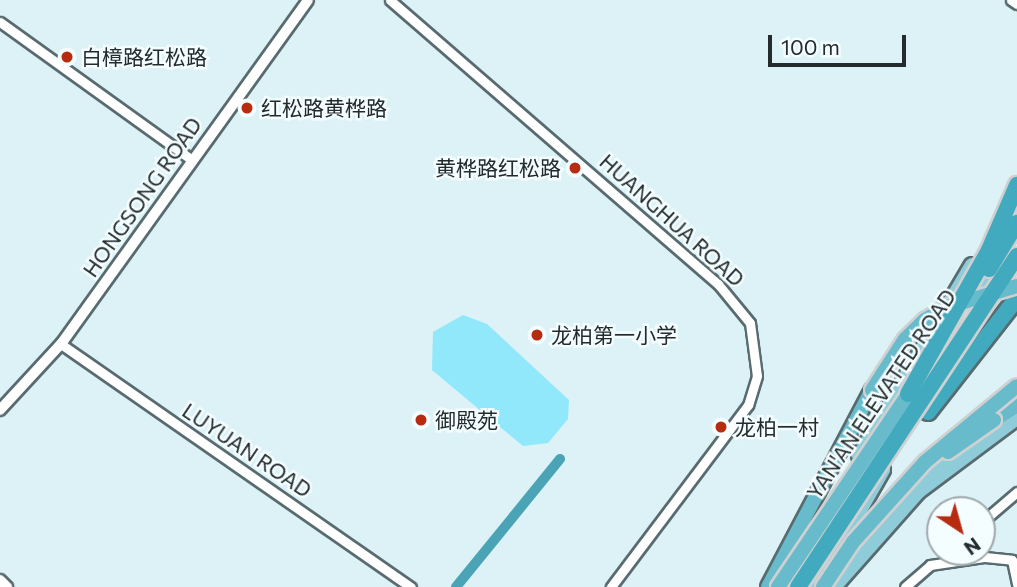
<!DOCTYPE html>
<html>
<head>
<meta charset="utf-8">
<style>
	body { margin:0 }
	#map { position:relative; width:1017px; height:587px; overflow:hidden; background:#dcf2f7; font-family:Commissioner,"Noto Sans SC",sans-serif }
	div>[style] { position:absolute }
	.green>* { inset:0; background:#90e8fa }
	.canal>* { height:10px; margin:-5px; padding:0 5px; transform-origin:5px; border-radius:5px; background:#4aa4b5 }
	.roads { filter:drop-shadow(2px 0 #586b6f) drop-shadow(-2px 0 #586b6f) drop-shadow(0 2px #586b6f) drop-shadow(0 -2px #586b6f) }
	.minor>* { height:9px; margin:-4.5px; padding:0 4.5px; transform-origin:4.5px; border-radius:4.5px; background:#fff }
	.tertiary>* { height:10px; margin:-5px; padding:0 5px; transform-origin:5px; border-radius:5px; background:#fff }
	.primary>* { height:14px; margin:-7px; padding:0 7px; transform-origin:7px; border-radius:7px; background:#8dccd8 }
	.trunk>* { height:14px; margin:-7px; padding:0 7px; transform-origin:7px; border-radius:7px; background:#67bbcb }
	.motorway>* { height:16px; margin:-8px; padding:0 8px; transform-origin:8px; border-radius:8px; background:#41aabe }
	.bridges { filter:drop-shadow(2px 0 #cfd0d1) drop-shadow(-2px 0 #cfd0d1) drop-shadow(0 2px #cfd0d1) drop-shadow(0 -2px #cfd0d1) }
	.trunk-bridge>* { height:14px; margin:-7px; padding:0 7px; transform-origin:7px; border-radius:7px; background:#67bbcb }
	.motorway-bridge>* { height:16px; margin:-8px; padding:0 8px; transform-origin:8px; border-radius:8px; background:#41aabe }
	.dots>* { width:19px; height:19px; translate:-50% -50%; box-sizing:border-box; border:4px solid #f4fdff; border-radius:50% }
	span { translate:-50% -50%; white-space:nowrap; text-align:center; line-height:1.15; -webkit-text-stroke:5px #f4fdff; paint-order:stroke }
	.poi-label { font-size:21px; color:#232b2d }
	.left { translate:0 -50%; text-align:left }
	.right { translate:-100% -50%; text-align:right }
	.street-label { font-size:21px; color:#232b2d }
	.north { position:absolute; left:926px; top:496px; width:70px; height:70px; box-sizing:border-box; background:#f4fdff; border:2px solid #a0a9ab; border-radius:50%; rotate:144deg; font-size:19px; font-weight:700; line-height:28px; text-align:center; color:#232b2d }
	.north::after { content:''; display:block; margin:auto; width:24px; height:32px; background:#b72b11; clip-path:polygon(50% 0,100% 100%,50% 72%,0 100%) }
	.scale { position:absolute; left:768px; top:35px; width:138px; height:32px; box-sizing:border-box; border:4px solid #232b2d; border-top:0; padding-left:9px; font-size:21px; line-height:24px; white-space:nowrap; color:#232b2d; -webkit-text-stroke:5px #f4fdff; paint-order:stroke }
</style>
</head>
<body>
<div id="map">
	<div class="green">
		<div style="clip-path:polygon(463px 315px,487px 324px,569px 400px,568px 419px,548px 443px,523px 446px,432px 370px,433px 332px)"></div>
	</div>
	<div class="canal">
		<div style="left:456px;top:587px;width:165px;rotate:-50.9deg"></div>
	</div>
	<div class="roads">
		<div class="minor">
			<div style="left:390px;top:0;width:434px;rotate:40.9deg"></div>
			<div style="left:718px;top:284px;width:50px;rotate:50.6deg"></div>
			<div style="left:750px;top:323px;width:53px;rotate:82.5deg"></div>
			<div style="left:757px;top:376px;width:30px;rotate:107deg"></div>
			<div style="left:748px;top:405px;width:228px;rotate:127deg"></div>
			<div style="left:1011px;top:0;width:7px;rotate:34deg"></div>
			<div style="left:0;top:22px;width:235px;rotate:35.7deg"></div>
			<div style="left:61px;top:344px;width:426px;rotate:34.8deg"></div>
			<div style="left:982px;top:522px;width:46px;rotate:-40.6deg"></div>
			<div style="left:905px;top:587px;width:33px;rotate:-41deg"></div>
			<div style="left:930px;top:565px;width:56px;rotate:-8.3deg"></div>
			<div style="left:985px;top:557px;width:27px;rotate:6deg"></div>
			<div style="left:1012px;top:560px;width:25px;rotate:78deg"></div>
		</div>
		<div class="tertiary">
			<div style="left:0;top:410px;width:90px;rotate:-47.3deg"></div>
			<div style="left:61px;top:344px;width:423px;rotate:-54.3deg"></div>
			<div style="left:0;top:580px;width:10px;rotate:45deg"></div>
		</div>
		<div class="primary">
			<div style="left:977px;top:302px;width:49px;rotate:-60.8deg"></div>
			<div style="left:859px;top:456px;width:222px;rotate:-59.4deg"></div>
			<div style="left:913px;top:483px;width:56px;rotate:-41.4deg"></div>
			<div style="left:816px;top:587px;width:135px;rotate:-60.2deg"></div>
			<div style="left:834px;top:587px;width:127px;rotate:-48.5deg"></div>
			<div style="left:918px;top:492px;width:124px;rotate:-36.8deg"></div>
		</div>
		<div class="trunk">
			<div style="left:994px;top:420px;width:27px;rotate:-33deg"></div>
			<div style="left:768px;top:587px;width:223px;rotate:-62.2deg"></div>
		</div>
		<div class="motorway">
			<div style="left:928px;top:412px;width:145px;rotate:-52deg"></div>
		</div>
	</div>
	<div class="bridges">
		<div class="trunk-bridge">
			<div style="left:872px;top:390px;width:61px;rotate:-57.1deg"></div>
			<div style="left:905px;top:339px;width:28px;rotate:-44deg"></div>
			<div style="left:925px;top:320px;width:26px;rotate:-31deg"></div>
			<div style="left:947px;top:307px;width:73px;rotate:-16.7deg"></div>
			<div style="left:948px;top:452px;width:56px;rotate:-34.8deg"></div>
			<div style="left:778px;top:587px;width:233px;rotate:-56deg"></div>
			<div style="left:823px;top:587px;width:54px;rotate:-56.3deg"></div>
			<div style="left:853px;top:542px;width:108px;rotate:-48deg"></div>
			<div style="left:925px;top:462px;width:119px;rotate:-39.6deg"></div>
		</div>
		<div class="motorway-bridge">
			<div style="left:989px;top:269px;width:54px;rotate:-58.7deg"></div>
			<div style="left:908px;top:394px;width:165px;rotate:-60.6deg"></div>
			<div style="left:989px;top:250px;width:71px;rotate:-66.7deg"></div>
			<div style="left:798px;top:587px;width:397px;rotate:-56.5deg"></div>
		</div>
	</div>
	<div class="dots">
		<div style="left:67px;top:57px;background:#b72b11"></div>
		<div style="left:247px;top:108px;background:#b72b11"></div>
		<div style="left:575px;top:168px;background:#b72b11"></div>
		<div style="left:537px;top:335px;background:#b72b11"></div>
		<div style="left:421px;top:420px;background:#b72b11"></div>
		<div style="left:721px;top:427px;background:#b72b11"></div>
	</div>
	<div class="poi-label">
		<span class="left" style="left:81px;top:57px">白樟路红松路</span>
		<span class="left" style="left:261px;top:108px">红松路黄桦路</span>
		<span class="right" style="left:561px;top:168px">黄桦路红松路</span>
		<span class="left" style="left:551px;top:335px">龙柏第一小学</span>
		<span class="left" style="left:435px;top:420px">御殿苑</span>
		<span class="left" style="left:735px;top:427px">龙柏一村</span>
	</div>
	<div class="street-label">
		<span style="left:142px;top:197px;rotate:-55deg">HONGSONG ROAD</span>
		<span style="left:672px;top:220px;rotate:42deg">HUANGHUA ROAD</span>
		<span style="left:881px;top:394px;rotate:-56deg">YAN'AN ELEVATED ROAD</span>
		<span style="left:247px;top:450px;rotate:34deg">LUYUAN ROAD</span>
	</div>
	<div class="north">N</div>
	<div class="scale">100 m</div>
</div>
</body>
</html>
